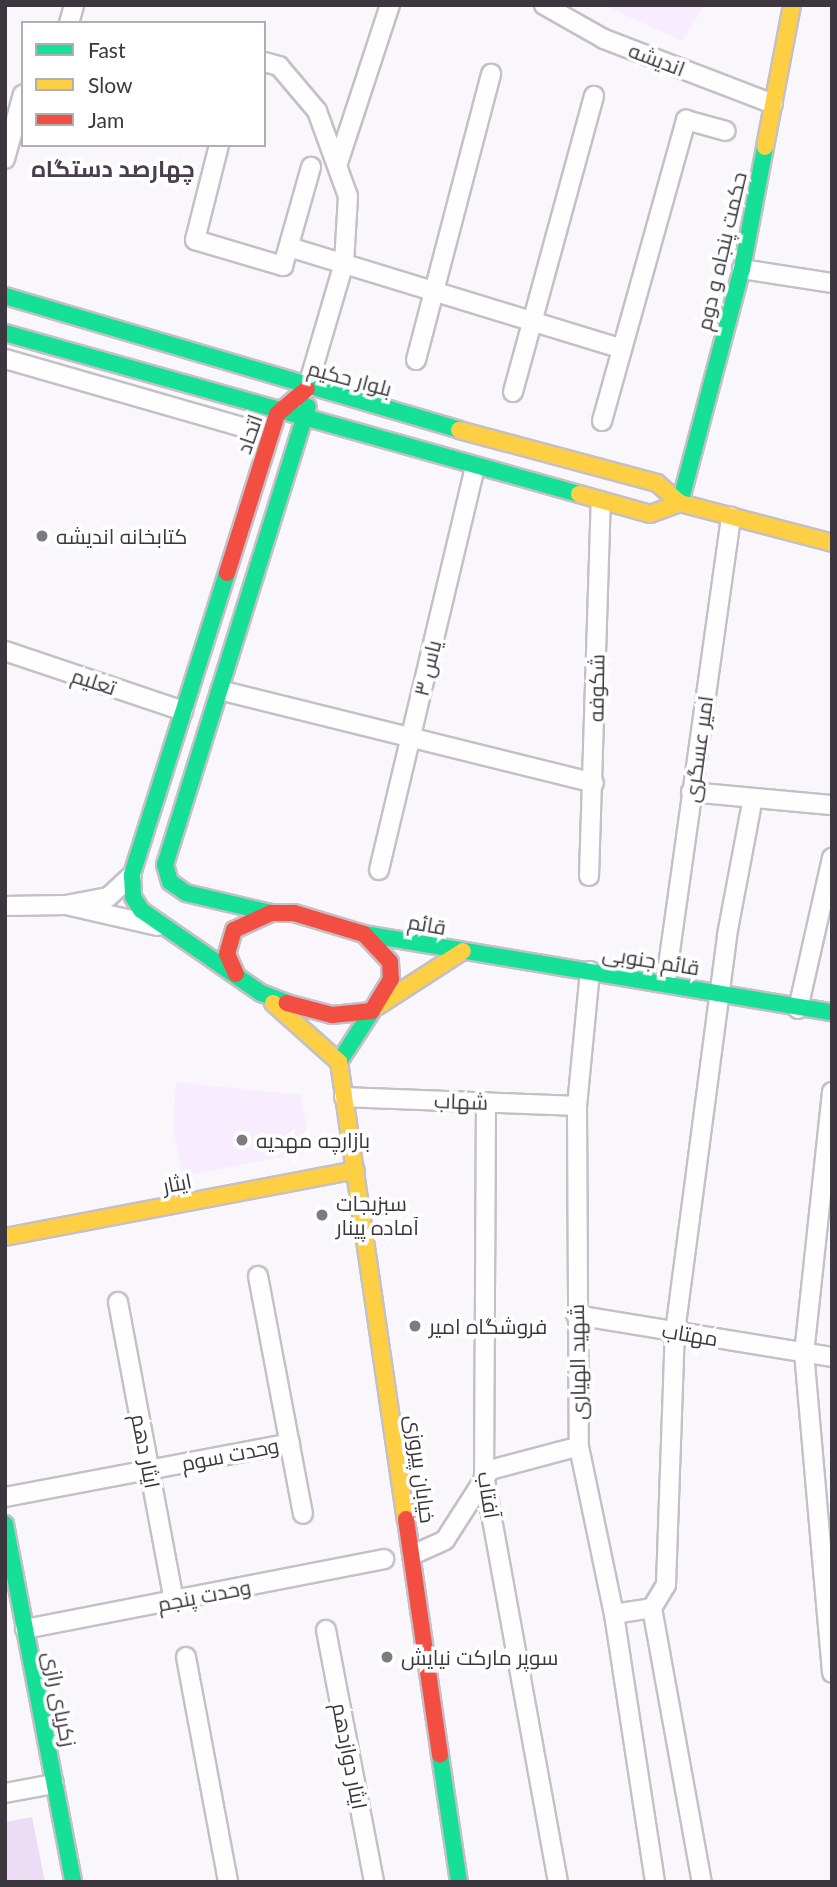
<!DOCTYPE html>
<html>
<head>
<meta charset="utf-8">
<style>
	body { margin:0 }
	#map { position:relative; width:837px; height:1887px; overflow:hidden; background:#faf7fc; font-family:Lato,Cairo,sans-serif }
	div>[style] { position:absolute }
	.built>* { inset:0; background:#f7edfe }
	.green>* { inset:0; background:#ecdcf5 }
	.roads { filter:drop-shadow(2px 0 #c4c0c6) drop-shadow(-2px 0 #c4c0c6) drop-shadow(0 2px #c4c0c6) drop-shadow(0 -2px #c4c0c6) }
	.street>* { height:18px; margin:-9px; padding:0 9px; transform-origin:9px; border-radius:9px; background:#fefeff }
	.fast>* { height:16px; margin:-8px; padding:0 8px; transform-origin:8px; border-radius:8px; background:#16e098 }
	.slow>* { height:16px; margin:-8px; padding:0 8px; transform-origin:8px; border-radius:8px; background:#ffcf43 }
	.jam>* { height:16px; margin:-8px; padding:0 8px; transform-origin:8px; border-radius:8px; background:#f24e42 }
	.dots>* { width:19px; height:19px; translate:-50% -50%; box-sizing:border-box; border:4px solid #fff; border-radius:50% }
	span { translate:-50% -50%; white-space:nowrap; text-align:center; line-height:1.15; -webkit-text-stroke:7px #fff; paint-order:stroke }
	.street-label { font-size:21px; color:#3c363e }
	.poi-label { font-size:21px; color:#3c363e }
	.left { translate:0 -50%; text-align:left }
	.neighbourhood-label { font-size:23px; color:#493e4e; font-weight:700 }
	.frame { position:absolute; inset:0; border:7px solid #3c363e; pointer-events:none }
	.legend { position:absolute; left:21px; top:21px; width:245px; height:126px; box-sizing:border-box; background:#fff; border:2px solid #b1afb2; margin:0; padding:9px 12px; list-style:none; font-size:21px; color:#3c363e }
	.legend li { display:flex; align-items:center; gap:14px; height:35px }
	.legend b { width:35px; border:2px solid #b1afb2 }
</style>
</head>
<body>
<div id="map">
	<div class="built">
		<div style="clip-path:polygon(603px 5px,705px 5px,682px 41px)"></div>
		<div style="clip-path:polygon(176px 1082px,301px 1095px,311px 1152px,182px 1176px,173px 1127px)"></div>
	</div>
	<div class="green">
		<div style="clip-path:polygon(32px 1817px,45px 1882px,5px 1882px,5px 1822px)"></div>
	</div>
	<div class="roads">
		<div class="street">
			<div style="left:544px;top:5px;width:69px;rotate:29.5deg"></div>
			<div style="left:604px;top:39px;width:181px;rotate:21deg"></div>
			<div style="left:69px;top:23px;width:19px;rotate:-74deg"></div>
			<div style="left:264px;top:62px;width:16px;rotate:15deg"></div>
			<div style="left:279px;top:66px;width:59px;rotate:49.8deg"></div>
			<div style="left:317px;top:111px;width:90px;rotate:70deg"></div>
			<div style="left:348px;top:196px;width:67px;rotate:93.4deg"></div>
			<div style="left:344px;top:263px;width:131px;rotate:106.4deg"></div>
			<div style="left:219px;top:145px;width:98px;rotate:104.2deg"></div>
			<div style="left:195px;top:240px;width:92px;rotate:16.5deg"></div>
			<div style="left:283px;top:266px;width:103px;rotate:-74.2deg"></div>
			<div style="left:5px;top:159px;width:67px;rotate:-74.5deg"></div>
			<div style="left:338px;top:163px;width:166px;rotate:-71.8deg"></div>
			<div style="left:289px;top:247px;width:348px;rotate:17deg"></div>
			<div style="left:742px;top:269px;width:91px;rotate:8.8deg"></div>
			<div style="left:5px;top:359px;width:250px;rotate:16deg"></div>
			<div style="left:416px;top:360px;width:296px;rotate:-75.3deg"></div>
			<div style="left:513px;top:392px;width:307px;rotate:-74.7deg"></div>
			<div style="left:602px;top:421px;width:313px;rotate:-74.4deg"></div>
			<div style="left:686px;top:120px;width:41px;rotate:15.4deg"></div>
			<div style="left:5px;top:651px;width:188px;rotate:18.6deg"></div>
			<div style="left:223px;top:691px;width:382px;rotate:13.9deg"></div>
			<div style="left:691px;top:792px;width:142px;rotate:5.3deg"></div>
			<div style="left:379px;top:870px;width:414px;rotate:-76.6deg"></div>
			<div style="left:132px;top:875px;width:33px;rotate:137deg"></div>
			<div style="left:108px;top:897px;width:43px;rotate:169.2deg"></div>
			<div style="left:66px;top:905px;width:94px;rotate:12.9deg"></div>
			<div style="left:589px;top:876px;width:375px;rotate:-88.2deg"></div>
			<div style="left:5px;top:906px;width:61px;rotate:-0.9deg"></div>
			<div style="left:590px;top:971px;width:136px;rotate:95.5deg"></div>
			<div style="left:577px;top:1106px;width:341px;rotate:89.7deg"></div>
			<div style="left:579px;top:1447px;width:171px;rotate:78.2deg"></div>
			<div style="left:614px;top:1614px;width:271px;rotate:81.3deg"></div>
			<div style="left:666px;top:980px;width:468px;rotate:-82deg"></div>
			<div style="left:798px;top:1009px;width:155px;rotate:-77.3deg"></div>
			<div style="left:832px;top:1092px;width:262px;rotate:96.1deg"></div>
			<div style="left:804px;top:1352px;width:322px;rotate:85deg"></div>
			<div style="left:344px;top:1097px;width:233px;rotate:2.2deg"></div>
			<div style="left:486px;top:1102px;width:373px;rotate:90.3deg"></div>
			<div style="left:484px;top:1475px;width:414px;rotate:79.7deg"></div>
			<div style="left:258px;top:1276px;width:242px;rotate:79.3deg"></div>
			<div style="left:118px;top:1302px;width:304px;rotate:79.4deg"></div>
			<div style="left:576px;top:1315px;width:259px;rotate:9.3deg"></div>
			<div style="left:5px;top:1497px;width:290px;rotate:-10.7deg"></div>
			<div style="left:412px;top:1555px;width:36px;rotate:-24deg"></div>
			<div style="left:445px;top:1540px;width:83px;rotate:-57.3deg"></div>
			<div style="left:490px;top:1470px;width:82px;rotate:-14.9deg"></div>
			<div style="left:652px;top:1608px;width:27px;rotate:-59deg"></div>
			<div style="left:666px;top:1585px;width:253px;rotate:-88deg"></div>
			<div style="left:675px;top:1332px;width:400px;rotate:-82.5deg"></div>
			<div style="left:727px;top:935px;width:139px;rotate:-79.3deg"></div>
			<div style="left:614px;top:1614px;width:38px;rotate:-9deg"></div>
			<div style="left:652px;top:1608px;width:279px;rotate:79.7deg"></div>
			<div style="left:25px;top:1629px;width:366px;rotate:-11deg"></div>
			<div style="left:326px;top:1630px;width:257px;rotate:79.2deg"></div>
			<div style="left:186px;top:1657px;width:229px;rotate:79.4deg"></div>
			<div style="left:5px;top:1793px;width:50px;rotate:-10.4deg"></div>
		</div>
		<div class="fast">
			<div style="left:5px;top:296px;width:473px;rotate:16.4deg"></div>
			<div style="left:5px;top:333px;width:596px;rotate:15.67deg"></div>
			<div style="left:680px;top:503px;width:242px;rotate:-75.2deg"></div>
			<div style="left:742px;top:269px;width:124px;rotate:-79.3deg"></div>
			<div style="left:227px;top:573px;width:317px;rotate:107.5deg"></div>
			<div style="left:132px;top:875px;width:22px;rotate:87deg"></div>
			<div style="left:133px;top:897px;width:15px;rotate:58deg"></div>
			<div style="left:141px;top:910px;width:146px;rotate:34.7deg"></div>
			<div style="left:261px;top:993px;width:28px;rotate:21deg"></div>
			<div style="left:271px;top:913px;width:87px;rotate:-166.8deg"></div>
			<div style="left:186px;top:893px;width:19px;rotate:-145deg"></div>
			<div style="left:170px;top:882px;width:18px;rotate:-106deg"></div>
			<div style="left:165px;top:865px;width:480px;rotate:-72.7deg"></div>
			<div style="left:364px;top:934px;width:474px;rotate:9.5deg"></div>
			<div style="left:339px;top:1062px;width:61px;rotate:-57.1deg"></div>
			<div style="left:5px;top:1524px;width:364px;rotate:79.2deg"></div>
			<div style="left:440px;top:1755px;width:128px;rotate:81.5deg"></div>
		</div>
		<div class="slow">
			<div style="left:765px;top:147px;width:145px;rotate:-79.2deg"></div>
			<div style="left:459px;top:430px;width:205px;rotate:15deg"></div>
			<div style="left:657px;top:483px;width:30px;rotate:41deg"></div>
			<div style="left:680px;top:503px;width:157px;rotate:14.7deg"></div>
			<div style="left:579px;top:494px;width:74px;rotate:15.7deg"></div>
			<div style="left:650px;top:514px;width:32px;rotate:-20deg"></div>
			<div style="left:273px;top:1003px;width:89px;rotate:41.8deg"></div>
			<div style="left:339px;top:1062px;width:462px;rotate:81.7deg"></div>
			<div style="left:378px;top:1006px;width:101px;rotate:-32.9deg"></div>
			<div style="left:5px;top:1237px;width:357px;rotate:-10.8deg"></div>
		</div>
		<div class="jam">
			<div style="left:227px;top:573px;width:167px;rotate:-72.5deg"></div>
			<div style="left:277px;top:414px;width:39px;rotate:-40deg"></div>
			<div style="left:236px;top:974px;width:22px;rotate:-114deg"></div>
			<div style="left:227px;top:954px;width:25px;rotate:-74deg"></div>
			<div style="left:234px;top:930px;width:41px;rotate:-24.7deg"></div>
			<div style="left:271px;top:913px;width:23px"></div>
			<div style="left:294px;top:913px;width:73px;rotate:16.7deg"></div>
			<div style="left:364px;top:934px;width:38px;rotate:47deg"></div>
			<div style="left:390px;top:962px;width:17px;rotate:87deg"></div>
			<div style="left:391px;top:979px;width:37px;rotate:121deg"></div>
			<div style="left:372px;top:1011px;width:40px;rotate:174.3deg"></div>
			<div style="left:332px;top:1015px;width:47px;rotate:-165.1deg"></div>
			<div style="left:406px;top:1519px;width:238px;rotate:81.8deg"></div>
		</div>
	</div>
	<div class="dots">
		<div style="left:42px;top:536px;background:#7e7a80"></div>
		<div style="left:242px;top:1140px;background:#7e7a80"></div>
		<div style="left:322px;top:1215px;background:#7e7a80"></div>
		<div style="left:415px;top:1326px;background:#7e7a80"></div>
		<div style="left:387px;top:1657px;background:#7e7a80"></div>
	</div>
	<div class="street-label">
		<span style="left:657px;top:59px;rotate:21deg">اندیشه</span>
		<span style="left:721px;top:251px;rotate:-77deg">حکمت پنجاه و دوم</span>
		<span style="left:350px;top:378px;rotate:15deg">بلوار حکیم</span>
		<span style="left:249px;top:434px;rotate:-71deg">اتحاد</span>
		<span style="left:427px;top:668px;rotate:-76deg">یاس ۳</span>
		<span style="left:94px;top:681px;rotate:18deg">تعلیم</span>
		<span style="left:596px;top:688px;rotate:-89deg">شکوفه</span>
		<span style="left:698px;top:749px;rotate:-82deg">امیر عسگری</span>
		<span style="left:427px;top:924px;rotate:10deg">قائم</span>
		<span style="left:651px;top:960px;rotate:9deg">قائم جنوبی</span>
		<span style="left:461px;top:1101px;rotate:2deg">شهاب</span>
		<span style="left:177px;top:1183px;rotate:-11deg">ایثار</span>
		<span style="left:690px;top:1334px;rotate:9deg">مهتاب</span>
		<span style="left:577px;top:1362px;rotate:-91deg">شهید الهیاری</span>
		<span style="left:146px;top:1451px;rotate:79deg">ایثار دهم</span>
		<span style="left:230px;top:1454px;rotate:-11deg">وحدت سوم</span>
		<span style="left:421px;top:1469px;rotate:82deg">خیابان پیروزی</span>
		<span style="left:489px;top:1495px;rotate:81deg">آفتاب</span>
		<span style="left:204px;top:1595px;rotate:-11deg">وحدت پنجم</span>
		<span style="left:60px;top:1699px;rotate:79deg">زکریای رازی</span>
		<span style="left:350px;top:1756px;rotate:79deg">ایثار دوازدهم</span>
	</div>
	<div class="poi-label">
		<span class="left" style="left:56px;top:536px">کتابخانه اندیشه</span>
		<span class="left" style="left:256px;top:1140px">بازارچه مهدیه</span>
		<span class="left" style="left:336px;top:1215px">سبزیجات<br>آماده پینار</span>
		<span class="left" style="left:429px;top:1326px">فروشگاه امیر</span>
		<span class="left" style="left:401px;top:1657px">سوپر مارکت نیایش</span>
	</div>
	<div class="neighbourhood-label">
		<span style="left:113px;top:168px">چهارصد دستگاه</span>
	</div>
	<div class="frame"></div>
	<ul class="legend">
	<li><b style="height:9px;background:#16e098"></b>Fast</li>
	<li><b style="height:9px;background:#ffcf43"></b>Slow</li>
	<li><b style="height:9px;background:#f24e42"></b>Jam</li>
	</ul>
</div>
</body>
</html>
